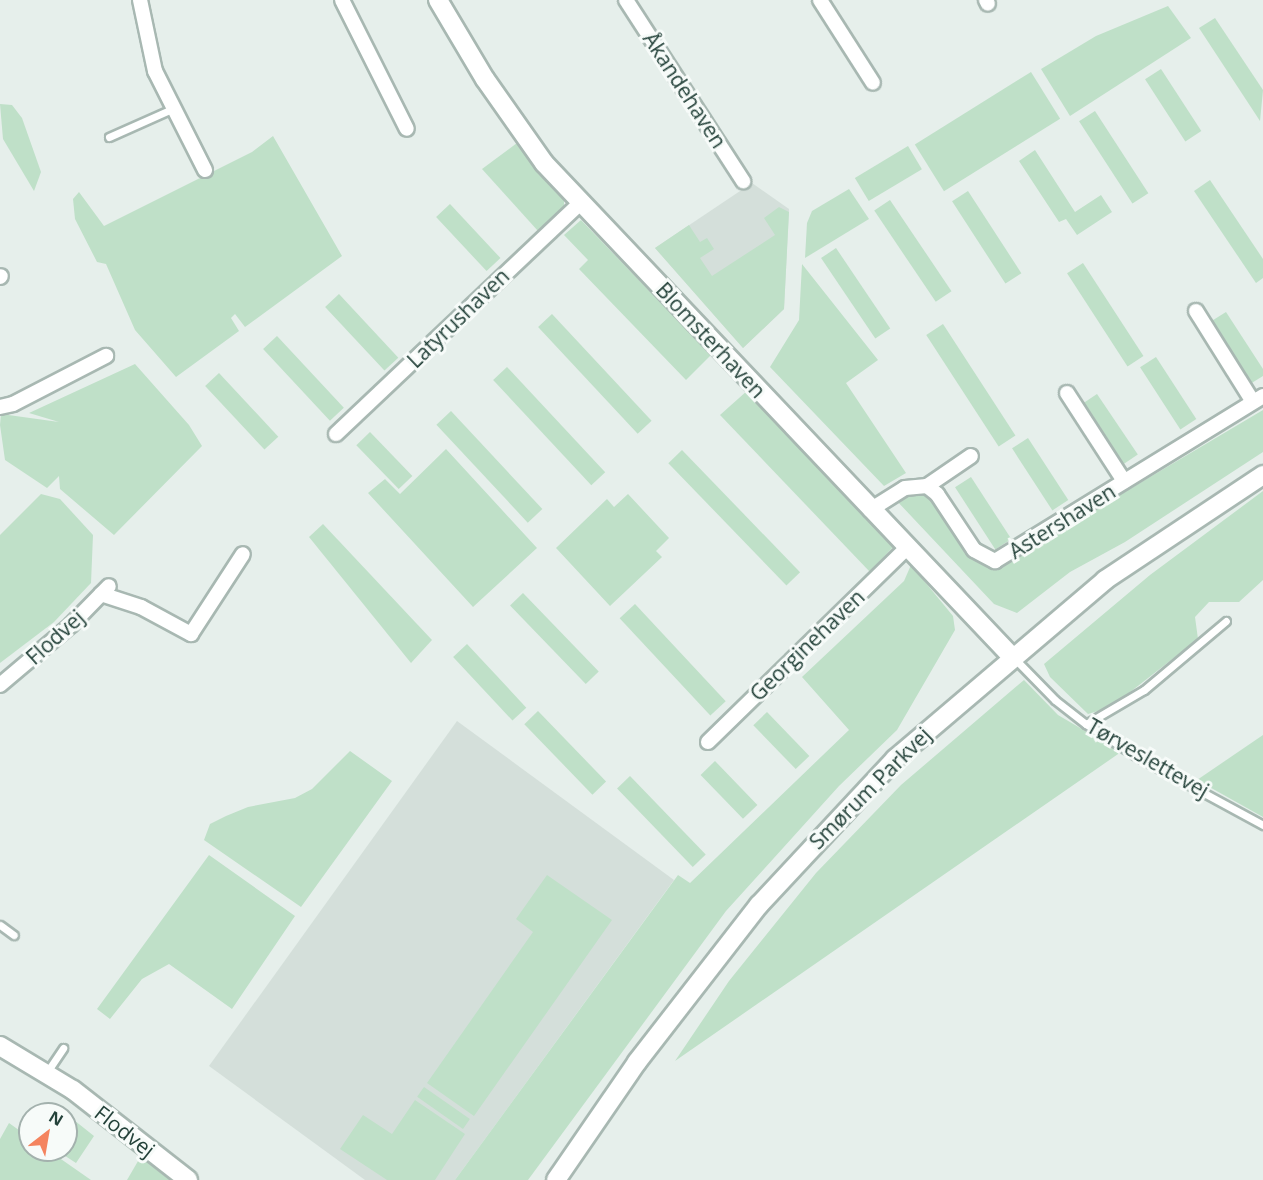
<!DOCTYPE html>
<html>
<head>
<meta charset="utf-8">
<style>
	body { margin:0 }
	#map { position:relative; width:1263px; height:1180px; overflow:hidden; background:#e6efeb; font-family:"Open Sans",sans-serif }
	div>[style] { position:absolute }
	.built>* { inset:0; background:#d4dfda }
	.green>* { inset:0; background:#bfe0c8; transform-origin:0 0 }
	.roads { filter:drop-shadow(2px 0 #a8b8b2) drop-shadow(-2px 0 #a8b8b2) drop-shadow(0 2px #a8b8b2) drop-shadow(0 -2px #a8b8b2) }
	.lane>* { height:7px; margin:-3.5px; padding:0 3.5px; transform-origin:3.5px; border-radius:3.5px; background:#fff }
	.street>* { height:14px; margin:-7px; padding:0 7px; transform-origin:7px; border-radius:7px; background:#fff }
	.secondary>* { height:18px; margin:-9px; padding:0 9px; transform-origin:9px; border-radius:9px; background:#fff }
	span { translate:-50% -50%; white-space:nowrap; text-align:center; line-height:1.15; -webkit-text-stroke:6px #f7fbf9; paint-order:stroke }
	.street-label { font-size:21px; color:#24423a }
	.north { position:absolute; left:18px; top:1102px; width:60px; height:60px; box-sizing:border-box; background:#f7fbf9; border:2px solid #a3b1ad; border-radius:50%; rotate:31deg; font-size:16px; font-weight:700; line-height:24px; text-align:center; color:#24423a }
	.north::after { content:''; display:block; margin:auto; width:21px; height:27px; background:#f4845f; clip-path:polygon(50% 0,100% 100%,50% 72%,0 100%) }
</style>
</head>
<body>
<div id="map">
	<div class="built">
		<div style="clip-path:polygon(752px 183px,789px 209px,784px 309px,743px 348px,655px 248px)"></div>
		<div style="clip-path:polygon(457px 721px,674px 880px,455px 1180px,365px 1180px,209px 1066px)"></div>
	</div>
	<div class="green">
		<div style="clip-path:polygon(1168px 6px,1191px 38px,1070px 116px,1041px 69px,1096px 36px)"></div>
		<div style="clip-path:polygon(1215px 18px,1263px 90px,1260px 121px,1199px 28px)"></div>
		<div style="left:1161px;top:69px;width:74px;height:19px;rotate:57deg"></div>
		<div style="left:1031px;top:72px;width:55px;height:137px;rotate:58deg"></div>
		<div style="clip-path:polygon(0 104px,12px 105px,22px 118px,41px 172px,34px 191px,3px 139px)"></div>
		<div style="left:1095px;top:111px;width:98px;height:19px;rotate:57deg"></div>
		<div style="clip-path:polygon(273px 136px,342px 256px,245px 327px,235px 314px,231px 318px,239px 331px,176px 377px,135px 330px,106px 264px,97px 262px,75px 219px,73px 199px,79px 192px,104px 226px,252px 152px)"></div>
		<div style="clip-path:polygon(517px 143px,564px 200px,564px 207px,538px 231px,482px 169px)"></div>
		<div style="left:908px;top:146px;width:27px;height:62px;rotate:59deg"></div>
		<div style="clip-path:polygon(1035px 150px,1075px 212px,1101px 195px,1112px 212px,1077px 235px,1066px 219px,1059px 222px,1019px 161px)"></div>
		<div style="clip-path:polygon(1210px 180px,1263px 259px,1263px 278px,1256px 283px,1194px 191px)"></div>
		<div style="clip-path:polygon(849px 189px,869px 219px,805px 258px,807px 223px,812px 211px)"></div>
		<div style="left:968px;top:191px;width:98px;height:19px;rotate:57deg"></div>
		<div style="left:890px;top:200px;width:110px;height:19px;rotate:56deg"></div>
		<div style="left:450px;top:204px;width:74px;height:19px;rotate:47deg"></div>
		<div style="clip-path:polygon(779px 207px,789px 212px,784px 309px,743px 348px,655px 248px,689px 225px,700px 242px,707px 238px,714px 249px,700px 258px,712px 276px,775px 235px,764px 218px)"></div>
		<div style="clip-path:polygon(581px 220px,711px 355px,686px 380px,579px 269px,588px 260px,564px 235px)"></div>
		<div style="left:836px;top:248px;width:97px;height:18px;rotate:56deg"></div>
		<div style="left:1083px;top:263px;width:111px;height:19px;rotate:57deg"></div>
		<div style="clip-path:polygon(802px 264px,878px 360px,846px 383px,906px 473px,884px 486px,770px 367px,799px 320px)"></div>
		<div style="left:339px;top:294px;width:87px;height:19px;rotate:47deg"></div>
		<div style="clip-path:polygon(1226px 312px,1263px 369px,1263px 376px,1250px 384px,1210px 322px)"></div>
		<div style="left:552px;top:314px;width:146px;height:19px;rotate:47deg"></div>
		<div style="left:943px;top:324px;width:133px;height:20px;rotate:57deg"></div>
		<div style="left:277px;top:336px;width:98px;height:19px;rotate:47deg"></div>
		<div style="left:1156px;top:357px;width:74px;height:19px;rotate:57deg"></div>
		<div style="clip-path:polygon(135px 364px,189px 425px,202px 446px,114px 535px,60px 489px,59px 476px,47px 488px,5px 460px,0 425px,1px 414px,59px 422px,29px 413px)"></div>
		<div style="left:507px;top:367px;width:144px;height:19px;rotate:47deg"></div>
		<div style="left:219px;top:373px;width:87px;height:19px;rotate:47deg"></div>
		<div style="clip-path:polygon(748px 390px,890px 540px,893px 547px,870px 572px,720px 415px)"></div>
		<div style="left:1097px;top:394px;width:73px;height:18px;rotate:56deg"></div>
		<div style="clip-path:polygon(1263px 410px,1263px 452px,1125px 542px,1070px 572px,1017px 613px,994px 604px,896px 500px,912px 490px,925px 490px,981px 561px,1000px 566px)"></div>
		<div style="left:451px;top:411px;width:134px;height:20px;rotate:47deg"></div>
		<div style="left:370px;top:432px;width:61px;height:19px;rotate:46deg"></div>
		<div style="left:1028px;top:438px;width:74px;height:19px;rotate:57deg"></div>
		<div style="clip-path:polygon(446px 449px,537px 548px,473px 607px,368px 493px,385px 479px,400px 494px)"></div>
		<div style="left:682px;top:450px;width:170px;height:19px;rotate:46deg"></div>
		<div style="left:971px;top:477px;width:74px;height:19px;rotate:57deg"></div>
		<div style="clip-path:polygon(1263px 491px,1263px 580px,1239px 602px,1209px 602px,1195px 617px,1198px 639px,1111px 707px,1088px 714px,1050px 677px,1044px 664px,1150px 575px)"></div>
		<div style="clip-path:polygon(41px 494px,60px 499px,93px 535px,91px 583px,54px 622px,0 663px,0 535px)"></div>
		<div style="clip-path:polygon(628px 494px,669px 538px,656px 551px,662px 557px,610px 606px,556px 548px,607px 499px,614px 507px)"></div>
		<div style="clip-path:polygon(323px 524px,432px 640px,411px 663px,309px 537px)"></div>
		<div style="clip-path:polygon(911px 565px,953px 616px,955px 630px,897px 730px,839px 786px,726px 911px,528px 1180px,455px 1180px,678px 875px,690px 883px,849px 730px,802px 677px,904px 581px)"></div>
		<div style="left:523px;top:593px;width:109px;height:18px;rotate:46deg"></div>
		<div style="left:635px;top:604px;width:133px;height:21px;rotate:47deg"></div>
		<div style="left:467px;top:644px;width:87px;height:19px;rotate:47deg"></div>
		<div style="clip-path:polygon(1024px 680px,1058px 715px,1121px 752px,675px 1061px,729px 981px,816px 873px,901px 785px)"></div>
		<div style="left:538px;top:711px;width:98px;height:19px;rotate:46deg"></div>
		<div style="left:767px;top:712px;width:61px;height:19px;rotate:46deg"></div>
		<div style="clip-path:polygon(1263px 735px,1263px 817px,1197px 780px)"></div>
		<div style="clip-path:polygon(350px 751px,392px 781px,301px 907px,204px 840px,210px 824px,226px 816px,248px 807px,295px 798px,312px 789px)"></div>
		<div style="left:715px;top:761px;width:61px;height:20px;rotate:46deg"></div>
		<div style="left:630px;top:776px;width:109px;height:18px;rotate:46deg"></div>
		<div style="clip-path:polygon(209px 855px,295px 916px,232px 1009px,169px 964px,142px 979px,110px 1019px,97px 1009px)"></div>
		<div style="clip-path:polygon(547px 875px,612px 920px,474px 1116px,427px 1083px,533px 932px,516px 919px)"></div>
		<div style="left:424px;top:1087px;width:56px;height:12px;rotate:35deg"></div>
		<div style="clip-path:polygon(415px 1100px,465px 1134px,435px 1180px,387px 1180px,340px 1149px,363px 1115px,392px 1134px)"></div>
		<div style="clip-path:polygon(55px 1105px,94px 1136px,76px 1163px,56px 1150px,66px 1150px,66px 1114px,48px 1114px)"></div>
		<div style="clip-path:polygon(9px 1123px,30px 1138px,30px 1150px,48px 1150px,91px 1180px,0 1180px,0 1139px)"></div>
		<div style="clip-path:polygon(141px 1156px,171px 1180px,127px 1180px)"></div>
	</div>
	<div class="roads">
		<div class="lane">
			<div style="left:109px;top:137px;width:71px;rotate:-24deg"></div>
			<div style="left:1015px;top:659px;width:57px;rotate:45.7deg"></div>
			<div style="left:1055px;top:700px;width:39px;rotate:38deg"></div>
			<div style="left:1086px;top:724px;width:59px;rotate:32.6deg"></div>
			<div style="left:1136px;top:756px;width:145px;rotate:28.5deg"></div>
			<div style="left:1086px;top:724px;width:67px;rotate:-30.4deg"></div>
			<div style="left:1144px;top:690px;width:107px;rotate:-40.1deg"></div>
			<div style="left:0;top:925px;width:17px;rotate:36deg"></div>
			<div style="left:47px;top:1072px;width:29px;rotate:-56deg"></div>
		</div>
		<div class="street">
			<div style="left:140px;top:0;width:73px;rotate:78.1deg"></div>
			<div style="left:155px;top:71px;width:111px;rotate:63.2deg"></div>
			<div style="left:342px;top:0;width:144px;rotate:63.3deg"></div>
			<div style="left:626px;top:0;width:216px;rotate:57.1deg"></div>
			<div style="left:820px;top:0;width:98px;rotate:57.4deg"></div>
			<div style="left:986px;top:0;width:4px;rotate:63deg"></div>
			<div style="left:0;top:277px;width:1px;rotate:-45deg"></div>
			<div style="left:1196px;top:311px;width:107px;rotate:57.9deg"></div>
			<div style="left:1067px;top:393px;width:105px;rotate:57.1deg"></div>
			<div style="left:0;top:407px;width:13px;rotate:-13deg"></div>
			<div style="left:13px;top:404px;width:105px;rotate:-27.3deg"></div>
			<div style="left:336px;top:434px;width:336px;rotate:-43.4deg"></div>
			<div style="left:927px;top:486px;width:53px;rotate:-34.3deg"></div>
			<div style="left:870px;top:510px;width:41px;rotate:-32.2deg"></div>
			<div style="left:905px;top:488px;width:22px;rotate:-5deg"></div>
			<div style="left:927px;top:486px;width:13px;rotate:39deg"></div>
			<div style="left:937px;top:494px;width:67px;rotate:56.5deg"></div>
			<div style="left:974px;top:550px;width:24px;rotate:28deg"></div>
			<div style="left:995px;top:561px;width:315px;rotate:-31.6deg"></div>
			<div style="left:101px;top:594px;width:42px;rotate:18deg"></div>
			<div style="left:141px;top:607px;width:57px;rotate:28.4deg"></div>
			<div style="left:191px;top:634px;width:95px;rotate:-57deg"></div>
			<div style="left:0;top:685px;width:93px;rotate:-40.2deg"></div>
			<div style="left:71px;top:625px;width:54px;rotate:-45.7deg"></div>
			<div style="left:708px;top:742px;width:278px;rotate:-44.3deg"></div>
		</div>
		<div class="secondary">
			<div style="left:438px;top:0;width:92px;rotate:59.3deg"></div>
			<div style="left:485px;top:79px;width:103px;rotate:54.9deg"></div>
			<div style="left:544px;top:163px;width:682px;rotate:46.54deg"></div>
			<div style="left:0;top:1046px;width:85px;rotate:31.1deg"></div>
			<div style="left:73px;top:1090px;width:146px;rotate:38deg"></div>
			<div style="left:556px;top:1180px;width:143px;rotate:-55.5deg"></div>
			<div style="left:637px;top:1062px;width:199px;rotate:-52.2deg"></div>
			<div style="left:759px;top:905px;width:200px;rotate:-47deg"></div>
			<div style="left:895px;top:759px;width:276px;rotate:-40.4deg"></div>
			<div style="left:1105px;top:580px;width:190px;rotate:-33.6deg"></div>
		</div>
	</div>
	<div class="street-label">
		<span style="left:685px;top:90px;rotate:57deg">Åkandehaven</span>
		<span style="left:458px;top:318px;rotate:-44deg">Latyrushaven</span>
		<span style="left:711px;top:340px;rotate:47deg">Blomsterhaven</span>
		<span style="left:1062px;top:521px;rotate:-32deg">Astershaven</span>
		<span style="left:55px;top:637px;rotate:-42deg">Flodvej</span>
		<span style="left:807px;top:645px;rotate:-44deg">Georginehaven</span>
		<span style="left:1148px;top:758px;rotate:30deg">Tørveslettevej</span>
		<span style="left:870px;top:788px;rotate:-45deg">Smørum Parkvej</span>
		<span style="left:125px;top:1131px;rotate:38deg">Flodvej</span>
	</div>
	<div class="north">N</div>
</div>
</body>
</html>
